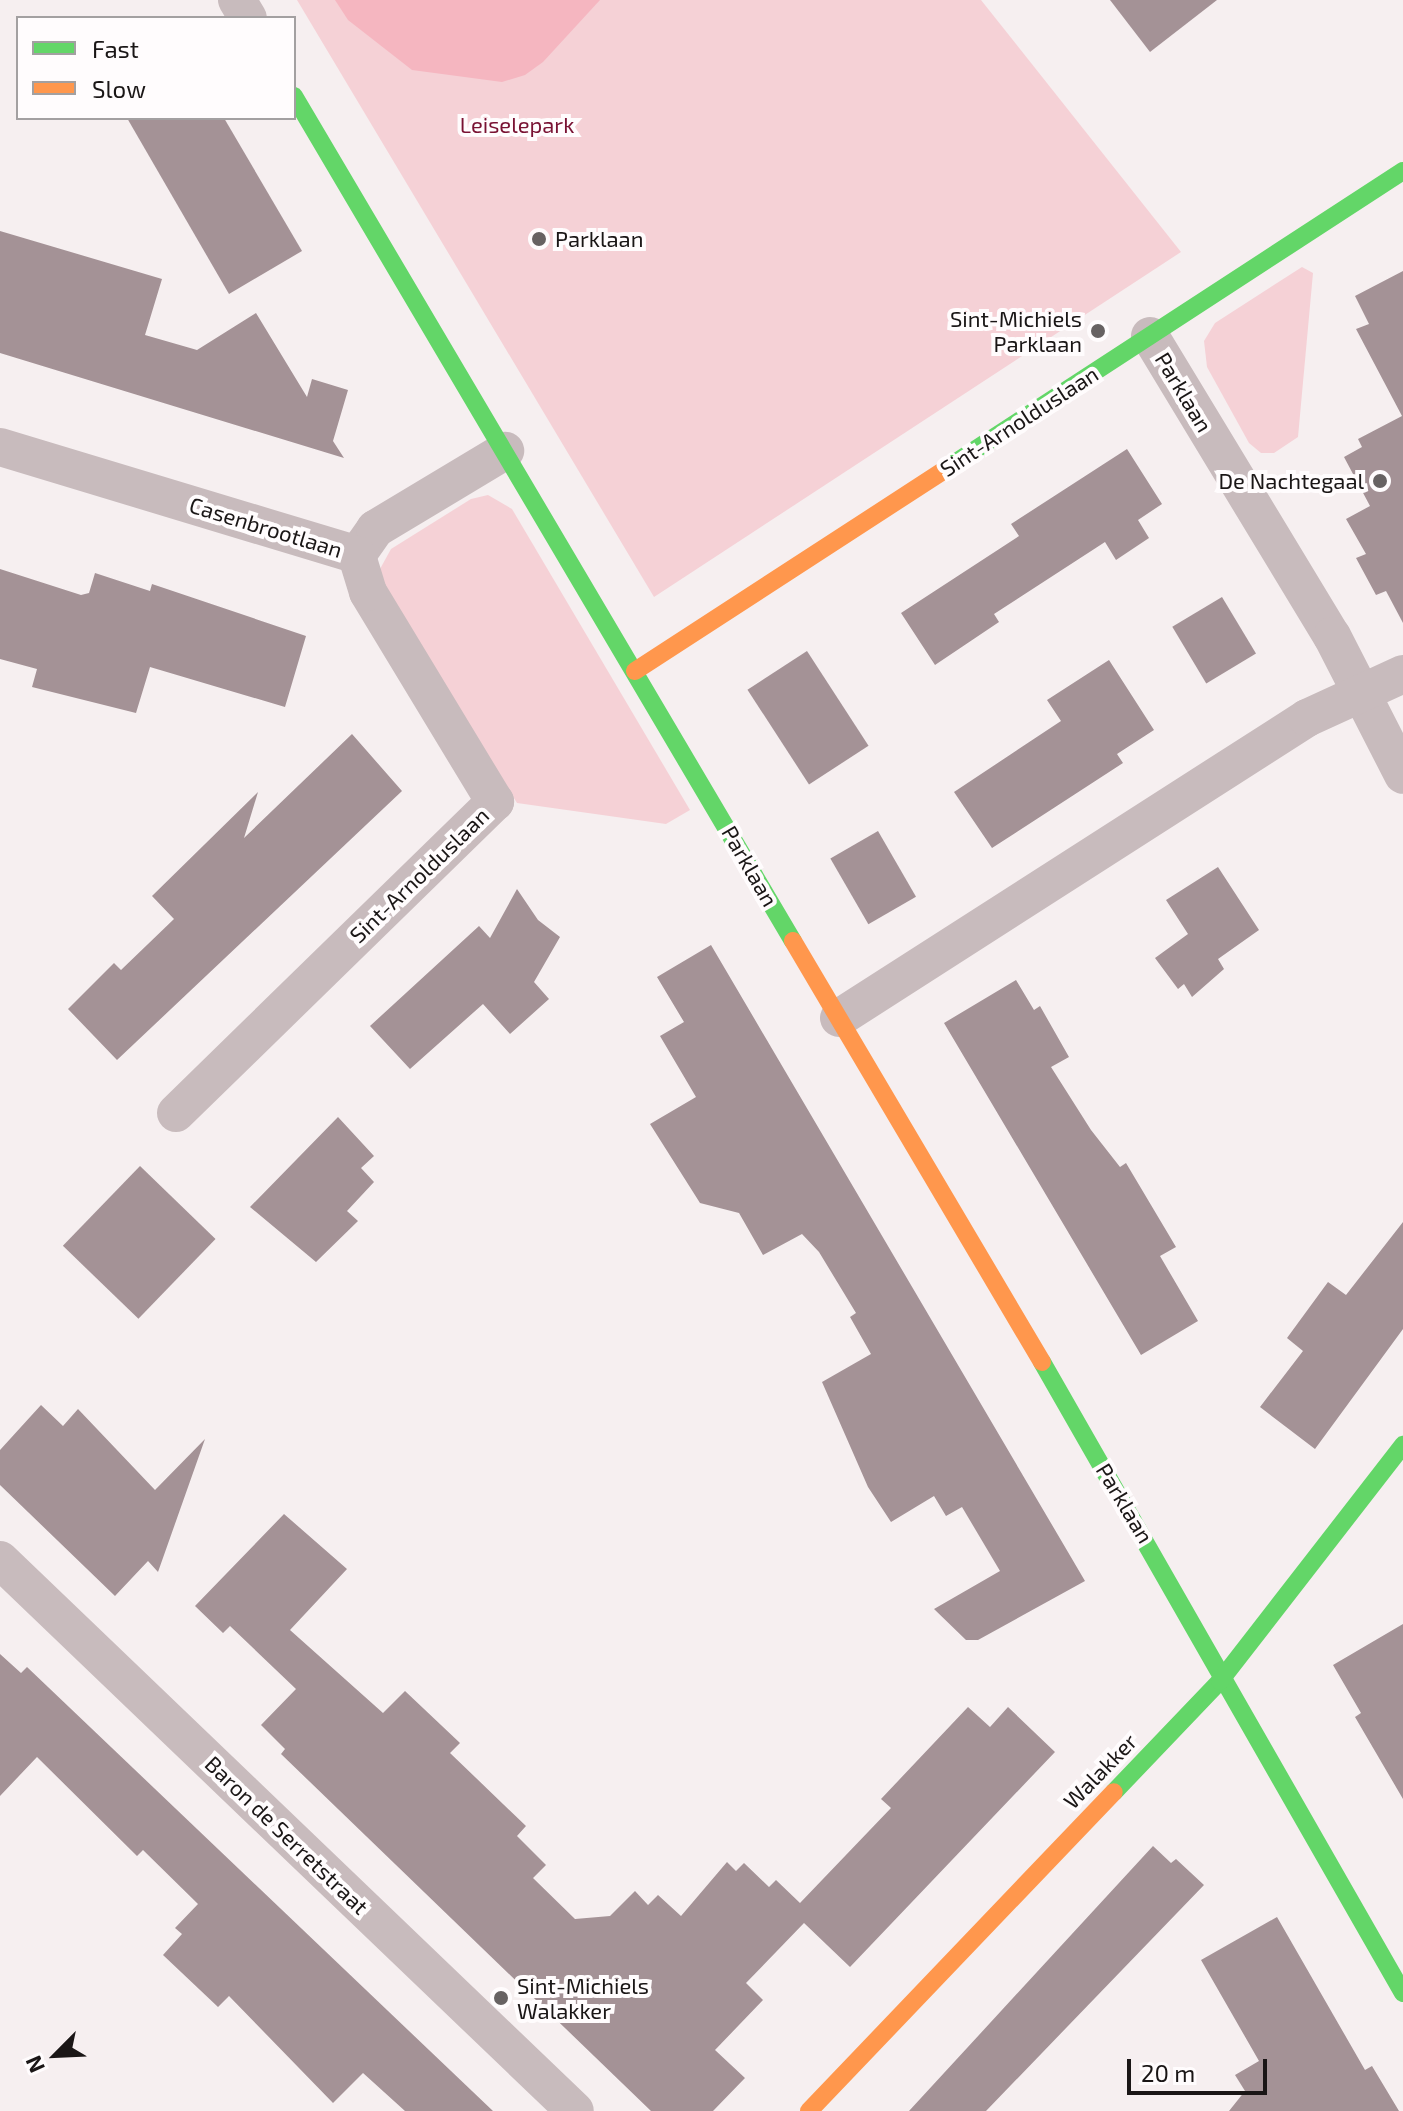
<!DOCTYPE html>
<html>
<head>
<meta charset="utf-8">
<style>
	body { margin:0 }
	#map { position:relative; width:1403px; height:2111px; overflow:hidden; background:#f6eff0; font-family:"Exo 2",sans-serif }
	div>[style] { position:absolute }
	.green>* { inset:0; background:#f5d1d6 }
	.water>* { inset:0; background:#f5b6c0 }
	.building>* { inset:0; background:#a49296; transform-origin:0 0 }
	.street>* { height:38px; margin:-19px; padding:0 19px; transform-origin:19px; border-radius:19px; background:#c8bbbd }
	.fast>* { height:18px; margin:-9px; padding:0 9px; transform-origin:9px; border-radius:9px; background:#63d668 }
	.slow>* { height:18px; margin:-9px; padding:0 9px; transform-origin:9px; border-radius:9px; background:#ff974d }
	.dots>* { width:22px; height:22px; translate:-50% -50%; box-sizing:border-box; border:4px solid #fffcfd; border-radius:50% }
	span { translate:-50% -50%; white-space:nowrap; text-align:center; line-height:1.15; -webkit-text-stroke:8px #fffcfd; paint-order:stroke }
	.park-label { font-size:22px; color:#791233 }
	.poi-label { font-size:22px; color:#1a1616 }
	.left { translate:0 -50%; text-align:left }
	.right { translate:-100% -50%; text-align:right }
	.street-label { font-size:22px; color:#1a1616 }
	.legend { position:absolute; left:16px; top:16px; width:280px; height:104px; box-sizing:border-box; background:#fffcfd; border:2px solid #a3a0a1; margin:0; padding:10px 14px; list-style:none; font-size:24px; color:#1a1616 }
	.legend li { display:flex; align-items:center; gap:16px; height:40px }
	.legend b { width:40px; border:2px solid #a3a0a1 }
	.north { position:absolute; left:16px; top:2015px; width:80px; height:80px; -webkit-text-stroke:6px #fffcfd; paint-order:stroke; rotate:246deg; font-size:22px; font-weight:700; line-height:32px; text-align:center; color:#1a1616 }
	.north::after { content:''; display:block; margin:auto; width:28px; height:36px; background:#1a1616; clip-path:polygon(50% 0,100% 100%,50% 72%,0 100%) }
	.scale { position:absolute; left:1127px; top:2059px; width:140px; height:36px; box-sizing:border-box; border:4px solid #1a1616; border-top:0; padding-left:10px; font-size:24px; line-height:28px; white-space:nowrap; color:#1a1616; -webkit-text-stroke:6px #fffcfd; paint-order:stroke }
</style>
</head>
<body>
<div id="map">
	<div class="green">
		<div style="clip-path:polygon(297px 0,981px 0,1181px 252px,654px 597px)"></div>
		<div style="clip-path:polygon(1302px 267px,1313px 273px,1298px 437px,1274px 453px,1261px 453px,1249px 443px,1207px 367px,1204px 341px,1215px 323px)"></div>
		<div style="clip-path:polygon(488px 495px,512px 509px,690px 810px,666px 824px,517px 803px,384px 587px,380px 569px,391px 549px,471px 499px)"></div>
	</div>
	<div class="water">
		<div style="clip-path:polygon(335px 0,600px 0,543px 62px,525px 75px,502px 82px,412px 70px,348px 20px)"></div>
	</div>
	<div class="building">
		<div style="clip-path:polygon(1110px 0,1217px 0,1150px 52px)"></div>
		<div style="clip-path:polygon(127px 118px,224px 118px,302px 251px,229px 294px)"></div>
		<div style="clip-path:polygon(0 231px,162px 279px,145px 335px,197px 350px,256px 313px,307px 397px,312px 379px,348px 390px,333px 441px,344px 458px,0 353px)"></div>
		<div style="clip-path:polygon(1403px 271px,1403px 623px,1386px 591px,1376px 595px,1356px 558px,1366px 554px,1346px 519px,1370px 506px,1344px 457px,1362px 447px,1358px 439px,1402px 416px,1356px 329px,1369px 324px,1355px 296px)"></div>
		<div style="clip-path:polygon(1127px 449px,1162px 504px,1138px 520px,1149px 538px,1116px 560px,1105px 542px,994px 614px,999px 622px,935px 665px,901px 613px,1019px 536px,1011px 524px)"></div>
		<div style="clip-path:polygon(0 569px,81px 595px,89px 593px,95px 573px,150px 591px,152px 584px,306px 636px,285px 707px,150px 667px,136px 713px,32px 687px,37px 669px,0 659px)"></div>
		<div style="left:1222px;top:597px;width:66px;height:58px;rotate:59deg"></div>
		<div style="left:807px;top:651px;width:113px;height:71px;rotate:57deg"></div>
		<div style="clip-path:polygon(1109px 660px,1154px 730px,1117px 754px,1123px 763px,992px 848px,954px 792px,1061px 721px,1047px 700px)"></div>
		<div style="clip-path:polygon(352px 734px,402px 791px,117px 1060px,68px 1009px,114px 963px,121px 970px,174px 919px,152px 896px,258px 792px,244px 838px)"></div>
		<div style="left:878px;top:831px;width:76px;height:55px;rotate:60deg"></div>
		<div style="clip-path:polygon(1218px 867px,1259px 930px,1218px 959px,1224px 969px,1192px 997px,1184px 984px,1178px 989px,1155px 958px,1188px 934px,1166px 900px)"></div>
		<div style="clip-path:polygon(517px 889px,538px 920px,560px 937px,534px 982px,549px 999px,510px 1034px,483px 1004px,410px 1069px,370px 1026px,479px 926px,490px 938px)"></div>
		<div style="clip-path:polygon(711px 945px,1085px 1581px,978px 1640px,966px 1640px,934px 1609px,1000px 1571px,962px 1507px,946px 1516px,934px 1496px,891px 1522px,868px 1487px,822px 1382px,871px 1354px,850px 1317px,856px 1313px,819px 1252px,802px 1234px,763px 1255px,739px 1213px,700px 1203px,650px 1124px,696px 1097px,660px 1036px,684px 1022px,657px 977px)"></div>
		<div style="clip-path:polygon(1016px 980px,1034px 1010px,1040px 1006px,1069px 1057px,1051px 1067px,1091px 1130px,1120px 1167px,1126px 1163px,1176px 1247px,1160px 1256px,1198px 1321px,1141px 1355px,944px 1023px)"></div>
		<div style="clip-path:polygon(338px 1117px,374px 1156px,361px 1168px,374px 1182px,347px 1211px,358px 1221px,316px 1262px,250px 1207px)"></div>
		<div style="left:140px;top:1166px;width:105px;height:111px;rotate:44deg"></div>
		<div style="clip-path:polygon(1403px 1222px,1403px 1329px,1315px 1449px,1260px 1407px,1303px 1351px,1287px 1338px,1328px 1282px,1346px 1295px)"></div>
		<div style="clip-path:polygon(41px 1405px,63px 1426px,78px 1409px,155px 1490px,205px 1439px,158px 1572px,148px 1561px,115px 1596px,0 1485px,0 1450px)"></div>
		<div style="clip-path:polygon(284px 1514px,347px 1569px,290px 1630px,383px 1713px,405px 1691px,460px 1743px,450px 1753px,526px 1826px,517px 1836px,546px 1865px,533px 1878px,575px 1919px,610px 1916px,635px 1891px,648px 1905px,658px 1895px,681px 1916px,727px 1862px,736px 1871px,744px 1863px,769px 1887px,776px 1880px,800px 1903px,891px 1808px,881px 1799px,968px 1707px,990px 1727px,1008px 1707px,1055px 1752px,850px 1967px,804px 1923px,746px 1983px,763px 2000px,715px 2050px,745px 2078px,713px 2111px,651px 2111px,281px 1754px,285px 1749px,261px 1725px,296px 1689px,230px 1626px,223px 1633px,195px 1606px)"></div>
		<div style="clip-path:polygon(1403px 1624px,1403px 1799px,1355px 1717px,1361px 1713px,1333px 1665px)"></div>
		<div style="clip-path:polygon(0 1654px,21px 1673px,27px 1667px,493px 2111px,405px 2111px,363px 2073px,333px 2103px,229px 1996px,218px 2007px,163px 1955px,182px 1934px,175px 1928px,198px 1904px,143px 1850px,137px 1856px,37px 1757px,0 1796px)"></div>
		<div style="clip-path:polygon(1153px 1846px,1171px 1863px,1176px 1859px,1204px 1885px,986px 2111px,909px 2111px)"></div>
		<div style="clip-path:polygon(1277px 1917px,1365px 2070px,1372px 2066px,1399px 2111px,1229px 2111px,1245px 2091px,1235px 2075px,1259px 2061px,1201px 1960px)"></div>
	</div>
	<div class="street">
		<div style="left:237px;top:0;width:21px;rotate:59deg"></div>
		<div style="left:1150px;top:336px;width:351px;rotate:58.8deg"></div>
		<div style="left:1332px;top:636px;width:156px;rotate:62.9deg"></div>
		<div style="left:0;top:447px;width:373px;rotate:16.8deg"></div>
		<div style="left:357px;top:555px;width:32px;rotate:-55deg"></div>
		<div style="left:375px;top:529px;width:152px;rotate:-31deg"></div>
		<div style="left:839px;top:1018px;width:556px;rotate:-32.66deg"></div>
		<div style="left:1307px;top:718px;width:106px;rotate:-24.6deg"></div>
		<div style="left:176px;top:1113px;width:446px;rotate:-44.3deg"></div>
		<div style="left:495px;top:802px;width:245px;rotate:-121.2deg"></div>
		<div style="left:368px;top:592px;width:39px;rotate:-107deg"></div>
		<div style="left:0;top:1560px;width:796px;rotate:43.78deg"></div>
	</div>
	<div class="fast">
		<div style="left:294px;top:96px;width:981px;rotate:59.44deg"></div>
		<div style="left:947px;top:468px;width:544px;rotate:-33.08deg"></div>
		<div style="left:1042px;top:1362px;width:727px;rotate:60.23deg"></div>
		<div style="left:1114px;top:1792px;width:153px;rotate:-46.3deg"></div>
		<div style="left:1220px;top:1681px;width:299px;rotate:-52.2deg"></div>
	</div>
	<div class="slow">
		<div style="left:635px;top:671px;width:372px;rotate:-33deg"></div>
		<div style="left:793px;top:941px;width:489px;rotate:59.4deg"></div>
		<div style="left:809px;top:2111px;width:441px;rotate:-46.3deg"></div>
	</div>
	<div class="dots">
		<div style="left:539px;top:239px;background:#676262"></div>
		<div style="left:1098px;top:331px;background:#676262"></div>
		<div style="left:1380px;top:481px;background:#676262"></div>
		<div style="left:501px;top:1998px;background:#676262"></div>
	</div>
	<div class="park-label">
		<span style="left:517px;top:125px">Leiselepark</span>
	</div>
	<div class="poi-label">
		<span class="left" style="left:555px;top:239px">Parklaan</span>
		<span class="right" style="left:1082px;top:331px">Sint-Michiels<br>Parklaan</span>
		<span class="right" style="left:1364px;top:481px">De Nachtegaal</span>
		<span class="left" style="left:517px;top:1998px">Sint-Michiels<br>Walakker</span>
	</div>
	<div class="street-label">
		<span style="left:1184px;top:392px;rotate:59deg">Parklaan</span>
		<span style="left:1019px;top:421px;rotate:-33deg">Sint-Arnolduslaan</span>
		<span style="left:266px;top:527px;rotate:17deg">Casenbrootlaan</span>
		<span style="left:750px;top:866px;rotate:60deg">Parklaan</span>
		<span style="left:419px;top:875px;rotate:-44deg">Sint-Arnolduslaan</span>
		<span style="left:1125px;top:1503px;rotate:59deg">Parklaan</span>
		<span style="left:1100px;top:1771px;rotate:-46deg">Walakker</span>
		<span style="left:287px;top:1835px;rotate:44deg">Baron de Serretstraat</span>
	</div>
	<ul class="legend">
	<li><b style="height:10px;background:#63d668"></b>Fast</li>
	<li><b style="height:10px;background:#ff974d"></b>Slow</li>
	</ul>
	<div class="north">N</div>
	<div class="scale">20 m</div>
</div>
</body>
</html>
